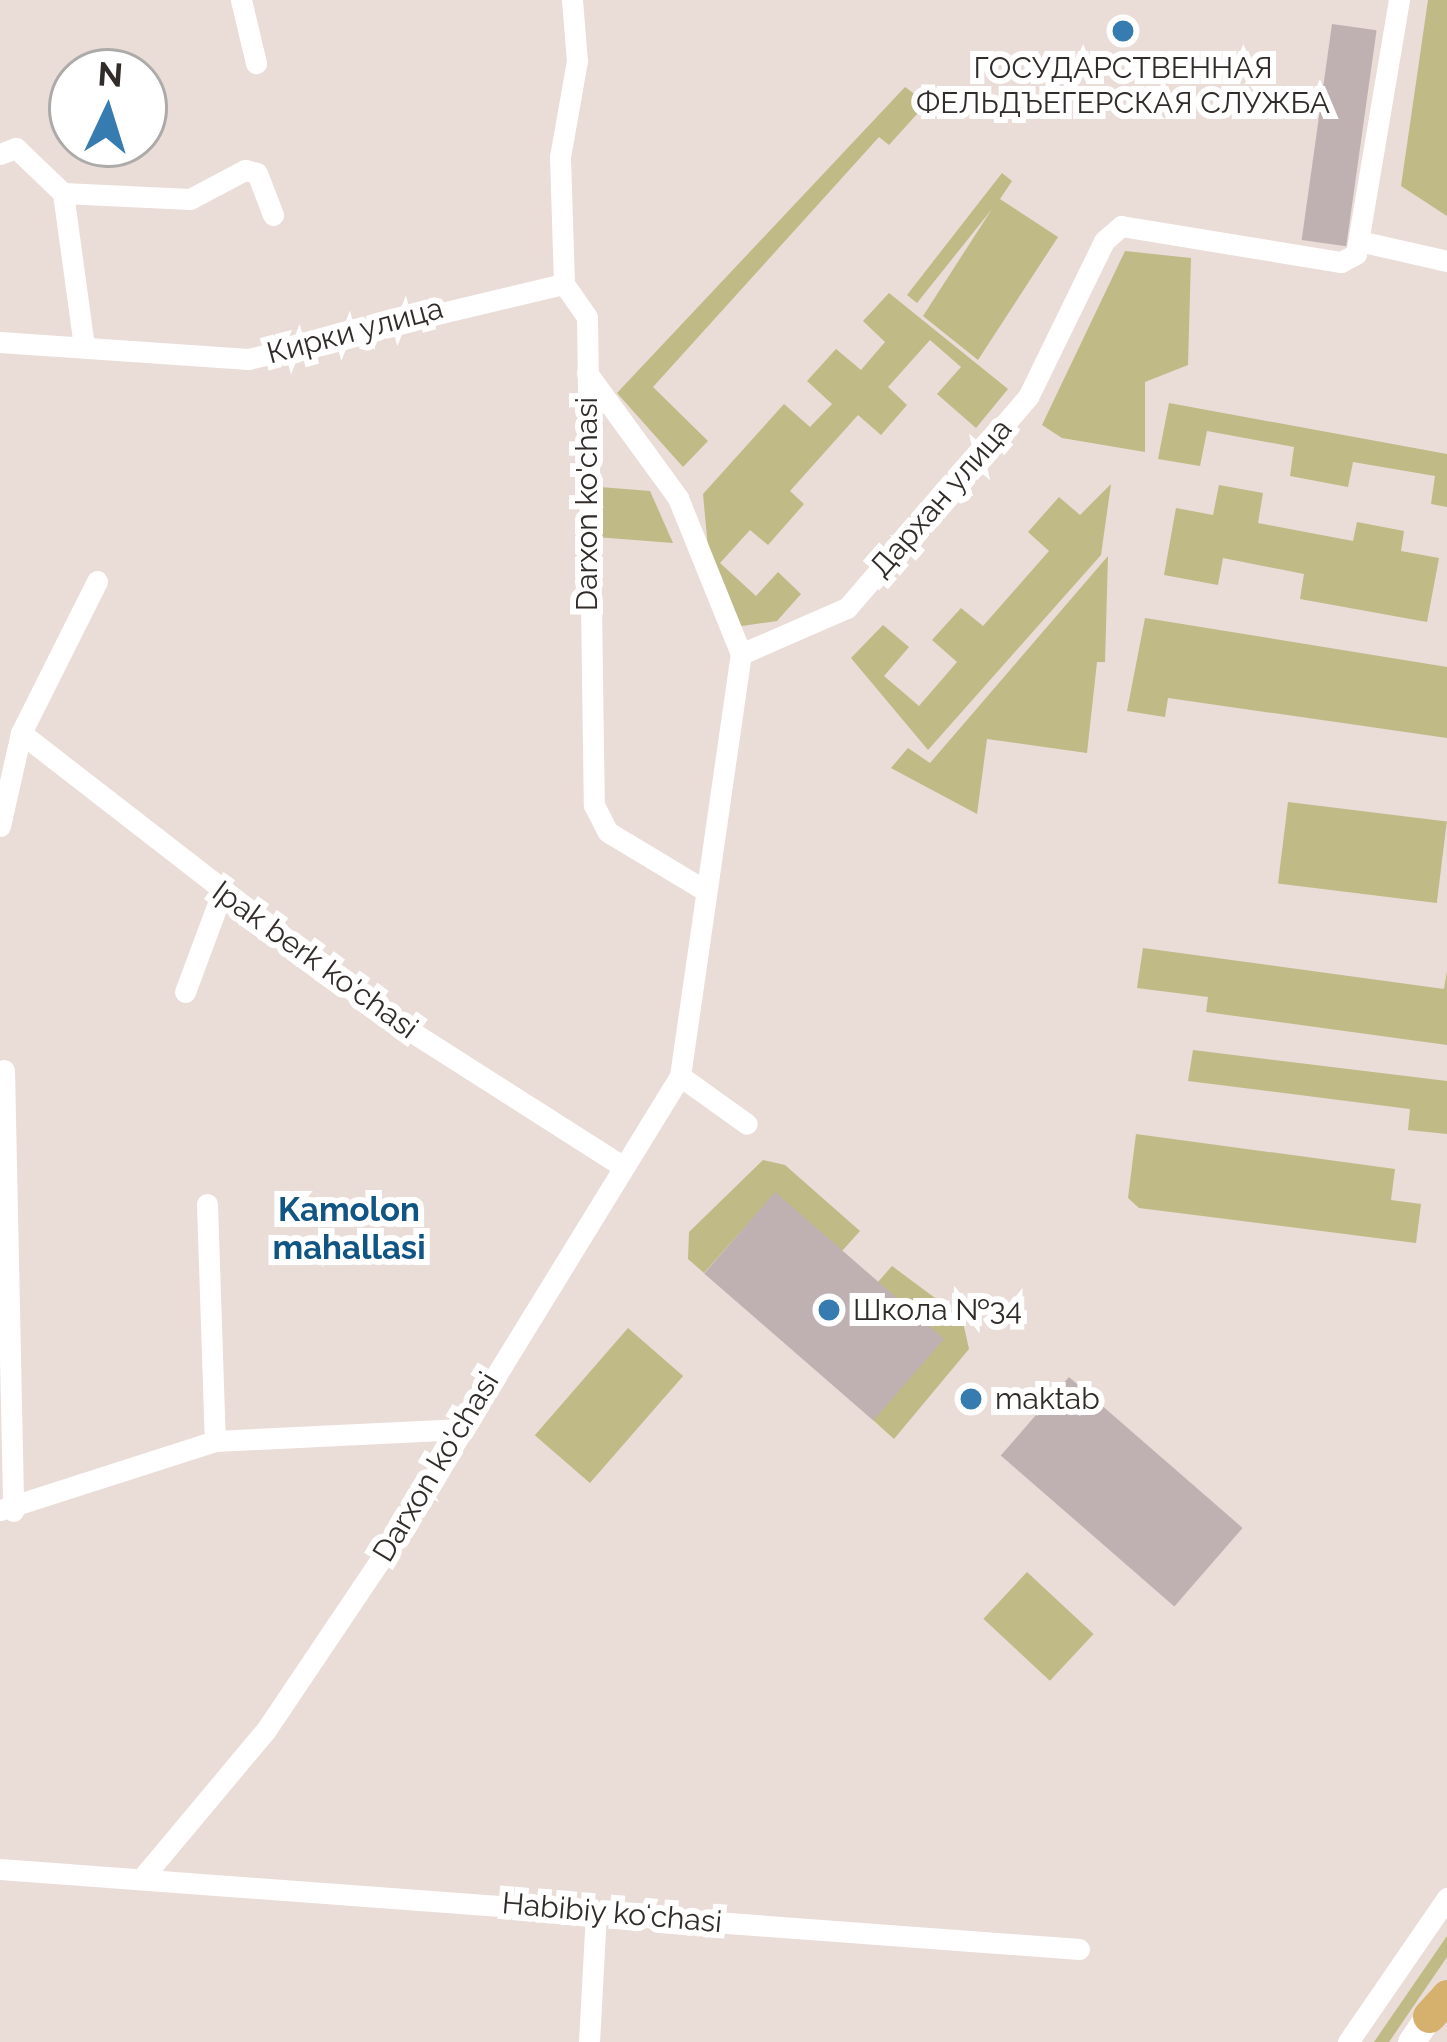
<!DOCTYPE html>
<html>
<head>
<meta charset="utf-8">
<style>
	body { margin:0 }
	#map { position:relative; width:1447px; height:2042px; overflow:hidden; background:#eadcd7; font-family:Raleway,sans-serif }
	div>[style] { position:absolute }
	.green>* { inset:0; background:#bfba86; transform-origin:0 0 }
	.building>* { inset:0; background:#bfb1b2; transform-origin:0 0 }
	.minor>* { height:21px; margin:-10.5px; padding:0 10.5px; transform-origin:10.5px; border-radius:10.5px; background:#fff }
	.tertiary>* { height:27px; margin:-13.5px; padding:0 13.5px; transform-origin:13.5px; border-radius:13.5px; background:#fff }
	.primary>* { height:33px; margin:-16.5px; padding:0 16.5px; transform-origin:16.5px; border-radius:16.5px; background:#d6b06d }
	.dots>* { width:33px; height:33px; translate:-50% -50%; box-sizing:border-box; border:6px solid #fff; border-radius:50% }
	span { translate:-50% -50%; white-space:nowrap; text-align:center; line-height:1.15; -webkit-text-stroke:12px #fff; paint-order:stroke }
	.poi-label { font-size:30px; color:#312c2a }
	.left { translate:0 -50%; text-align:left }
	.street-label { font-size:30px; color:#312c2a }
	.neighbourhood-label { font-size:33px; color:#105583; font-weight:700 }
	.north { position:absolute; left:48px; top:48px; width:120px; height:120px; box-sizing:border-box; background:#fff; border:3px solid #adabaa; border-radius:50%; rotate:4deg; font-size:33px; font-weight:700; line-height:48px; text-align:center; color:#312c2a }
	.north::after { content:''; display:block; margin:auto; width:42px; height:54px; background:#367cb1; clip-path:polygon(50% 0,100% 100%,50% 72%,0 100%) }
</style>
</head>
<body>
<div id="map">
	<div class="green">
		<div style="clip-path:polygon(1428px 0,1447px 0,1447px 216px,1401px 186px)"></div>
		<div style="clip-path:polygon(905px 87px,927px 103px,889px 145px,879px 137px,653px 387px,708px 441px,683px 467px,617px 393px)"></div>
		<div style="clip-path:polygon(1002px 173px,1012px 181px,1000px 199px,1058px 237px,978px 360px,923px 316px,992px 209px,917px 303px,907px 295px)"></div>
		<div style="clip-path:polygon(1125px 251px,1191px 258px,1188px 365px,1145px 382px,1145px 452px,1062px 438px,1042px 425px)"></div>
		<div style="clip-path:polygon(889px 293px,1008px 389px,976px 428px,937px 394px,961px 367px,930px 340px,888px 387px,907px 405px,881px 435px,858px 415px,790px 491px,804px 504px,768px 545px,750px 530px,720px 563px,756px 596px,778px 572px,801px 594px,777px 621px,735px 627px,713px 602px,703px 494px,784px 404px,810px 427px,832px 404px,807px 381px,836px 349px,861px 370px,885px 342px,863px 321px)"></div>
		<div style="clip-path:polygon(1169px 403px,1447px 454px,1447px 507px,1431px 504px,1435px 476px,1353px 462px,1348px 487px,1290px 476px,1294px 447px,1207px 431px,1200px 466px,1158px 459px)"></div>
		<div style="clip-path:polygon(1111px 484px,1101px 555px,928px 750px,851px 658px,883px 625px,909px 647px,884px 676px,919px 706px,957px 662px,932px 640px,961px 608px,983px 626px,1049px 551px,1028px 532px,1059px 497px,1080px 515px)"></div>
		<div style="clip-path:polygon(1219px 485px,1263px 493px,1258px 523px,1353px 541px,1357px 522px,1404px 531px,1401px 551px,1439px 558px,1427px 622px,1300px 599px,1304px 574px,1223px 558px,1218px 585px,1164px 575px,1176px 508px,1213px 515px)"></div>
		<div style="clip-path:polygon(600px 487px,650px 491px,673px 543px,596px 537px)"></div>
		<div style="clip-path:polygon(1108px 556px,1105px 662px,1097px 662px,1087px 753px,987px 739px,977px 814px,891px 768px,908px 748px,930px 763px)"></div>
		<div style="clip-path:polygon(1145px 618px,1447px 667px,1447px 738px,1168px 698px,1165px 717px,1127px 711px)"></div>
		<div style="left:1288px;top:802px;width:160px;height:82px;rotate:7deg"></div>
		<div style="clip-path:polygon(1143px 948px,1444px 989px,1447px 971px,1447px 1045px,1206px 1012px,1208px 997px,1137px 988px)"></div>
		<div style="clip-path:polygon(1193px 1050px,1447px 1081px,1447px 1134px,1408px 1130px,1410px 1109px,1188px 1081px)"></div>
		<div style="clip-path:polygon(1136px 1134px,1395px 1169px,1391px 1200px,1421px 1204px,1416px 1243px,1139px 1208px,1128px 1198px)"></div>
		<div style="clip-path:polygon(763px 1160px,785px 1165px,860px 1231px,842px 1251px,775px 1193px,704px 1273px,688px 1259px,689px 1232px)"></div>
		<div style="clip-path:polygon(892px 1266px,962px 1318px,969px 1349px,894px 1439px,873px 1420px,878px 1282px)"></div>
		<div style="left:628px;top:1328px;width:73px;height:142px;rotate:41deg"></div>
		<div style="left:1027px;top:1572px;width:91px;height:64px;rotate:43deg"></div>
		<div style="clip-path:polygon(1447px 1936px,1447px 1957px,1389px 2042px,1374px 2042px)"></div>
	</div>
	<div class="building">
		<div style="left:1332px;top:24px;width:45px;height:218px;rotate:8deg"></div>
		<div style="left:775px;top:1192px;width:224px;height:108px;rotate:41deg"></div>
		<div style="left:1069px;top:1377px;width:230px;height:104px;rotate:41deg"></div>
	</div>
	<div class="minor">
		<div style="left:241px;top:0;width:65px;rotate:76.6deg"></div>
		<div style="left:0;top:154px;width:17px;rotate:-21deg"></div>
		<div style="left:16px;top:148px;width:65px;rotate:43.8deg"></div>
		<div style="left:63px;top:193px;width:155px;rotate:82.2deg"></div>
		<div style="left:63px;top:193px;width:127px;rotate:2.7deg"></div>
		<div style="left:190px;top:199px;width:62px;rotate:-27.8deg"></div>
		<div style="left:245px;top:170px;width:12px;rotate:14deg"></div>
		<div style="left:257px;top:173px;width:45px;rotate:69.1deg"></div>
		<div style="left:1359px;top:241px;width:90px;rotate:12.8deg"></div>
		<div style="left:564px;top:284px;width:40px;rotate:55.1deg"></div>
		<div style="left:587px;top:317px;width:488px;rotate:89.2deg"></div>
		<div style="left:594px;top:805px;width:30px;rotate:63deg"></div>
		<div style="left:608px;top:832px;width:111px;rotate:31deg"></div>
		<div style="left:564px;top:284px;width:127px;rotate:-91.8deg"></div>
		<div style="left:560px;top:157px;width:97px;rotate:-80deg"></div>
		<div style="left:577px;top:61px;width:61px;rotate:-94.7deg"></div>
		<div style="left:0;top:342px;width:249px;rotate:3.9deg"></div>
		<div style="left:248px;top:359px;width:325px;rotate:-13.4deg"></div>
		<div style="left:587px;top:373px;width:155px;rotate:53.9deg"></div>
		<div style="left:678px;top:498px;width:168px;rotate:68deg"></div>
		<div style="left:741px;top:654px;width:116px;rotate:-23.5deg"></div>
		<div style="left:847px;top:608px;width:278px;rotate:-49.4deg"></div>
		<div style="left:1028px;top:397px;width:174px;rotate:-64deg"></div>
		<div style="left:1104px;top:241px;width:23px;rotate:-41deg"></div>
		<div style="left:1121px;top:226px;width:223px;rotate:9.3deg"></div>
		<div style="left:1341px;top:262px;width:17px;rotate:-28deg"></div>
		<div style="left:1356px;top:254px;width:258px;rotate:-80.4deg"></div>
		<div style="left:21px;top:733px;width:453px;rotate:37.8deg"></div>
		<div style="left:379px;top:1011px;width:290px;rotate:32.5deg"></div>
		<div style="left:0;top:826px;width:95px;rotate:-77.3deg"></div>
		<div style="left:21px;top:733px;width:170px;rotate:-63.4deg"></div>
		<div style="left:185px;top:992px;width:103px;rotate:-69.6deg"></div>
		<div style="left:4px;top:1070px;width:441px;rotate:88.8deg"></div>
		<div style="left:680px;top:1076px;width:82px;rotate:35.6deg"></div>
		<div style="left:207px;top:1204px;width:237px;rotate:88.1deg"></div>
		<div style="left:0;top:1510px;width:226px;rotate:-17.8deg"></div>
		<div style="left:215px;top:1441px;width:242px;rotate:-2.8deg"></div>
		<div style="left:0;top:1869px;width:1082px;rotate:4.24deg"></div>
		<div style="left:143px;top:1877px;width:192px;rotate:-50.1deg"></div>
		<div style="left:266px;top:1730px;width:260px;rotate:-56.1deg"></div>
		<div style="left:411px;top:1514px;width:514px;rotate:-58.44deg"></div>
		<div style="left:680px;top:1076px;width:426px;rotate:-81.8deg"></div>
		<div style="left:589px;top:2042px;width:131px;rotate:-86.9deg"></div>
		<div style="left:1348px;top:2042px;width:175px;rotate:-55.5deg"></div>
	</div>
	<div class="tertiary">
		<div style="left:1411px;top:2042px;width:53px;rotate:-55.7deg"></div>
	</div>
	<div class="primary">
		<div style="left:1429px;top:2016px;width:27px;rotate:-48deg"></div>
	</div>
	<div class="dots">
		<div style="left:1123px;top:31px;background:#367cb1"></div>
		<div style="left:829px;top:1310px;background:#367cb1"></div>
		<div style="left:971px;top:1399px;background:#367cb1"></div>
	</div>
	<div class="poi-label">
		<span style="left:1123px;top:85px">ГОСУДАРСТВЕННАЯ<br>ФЕЛЬДЪЕГЕРСКАЯ СЛУЖБА</span>
		<span class="left" style="left:853px;top:1310px">Школа №34</span>
		<span class="left" style="left:995px;top:1399px">maktab</span>
	</div>
	<div class="street-label">
		<span style="left:355px;top:331px;rotate:-15deg">Кирки улица</span>
		<span style="left:941px;top:498px;rotate:-49deg">Дархан улица</span>
		<span style="left:587px;top:504px;rotate:-90deg">Darxon ko'chasi</span>
		<span style="left:315px;top:960px;rotate:36deg">Ipak berk ko'chasi</span>
		<span style="left:436px;top:1467px;rotate:-59deg">Darxon ko'chasi</span>
		<span style="left:612px;top:1913px;rotate:5deg">Habibiy koʻchasi</span>
	</div>
	<div class="neighbourhood-label">
		<span style="left:349px;top:1229px">Kamolon<br>mahallasi</span>
	</div>
	<div class="north">N</div>
</div>
</body>
</html>
